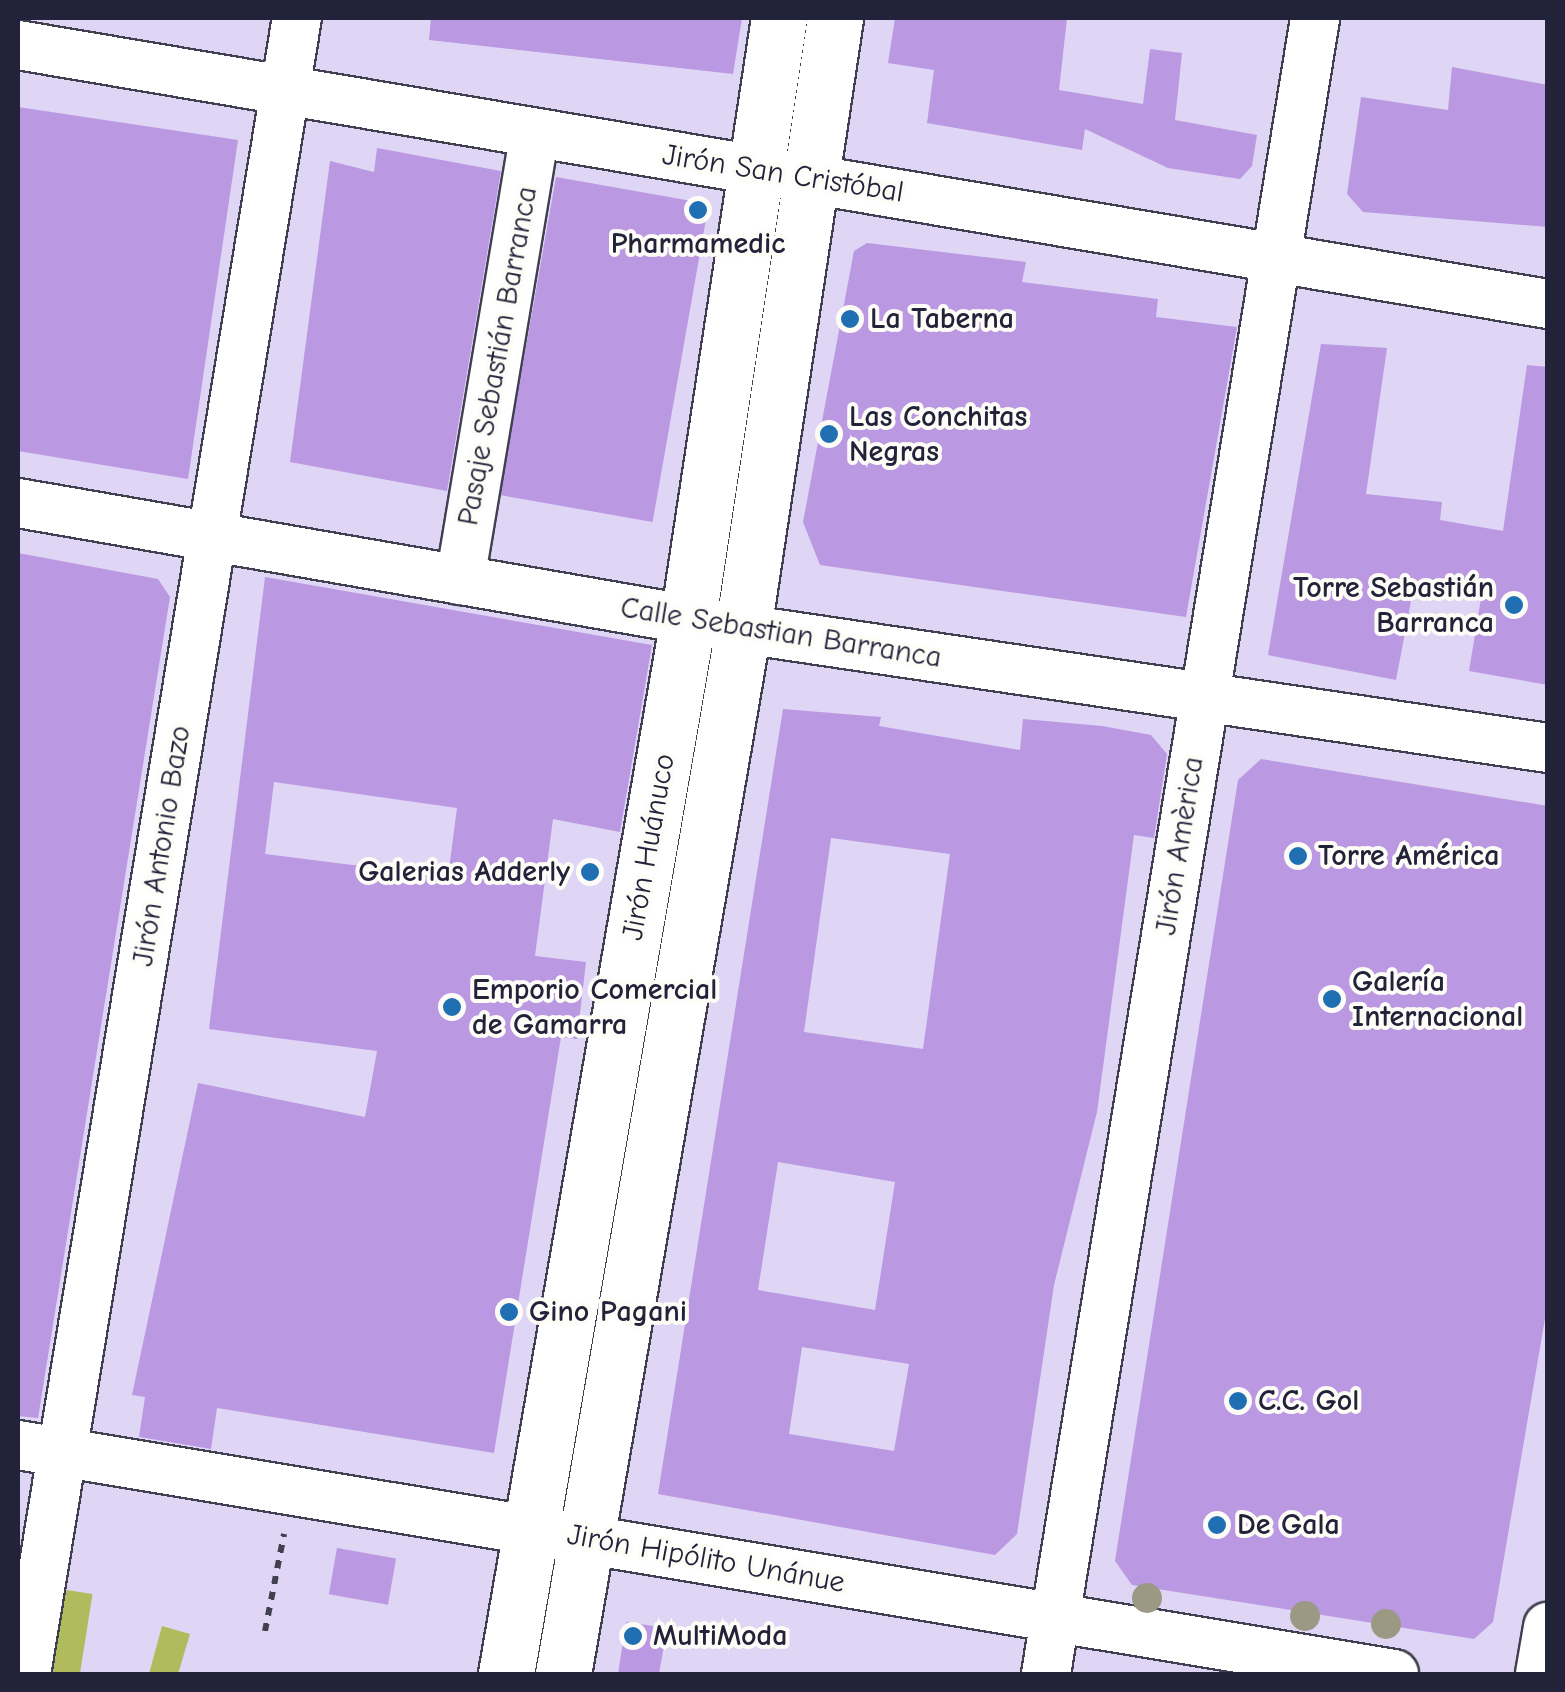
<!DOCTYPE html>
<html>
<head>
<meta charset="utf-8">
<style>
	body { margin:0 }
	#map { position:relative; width:1565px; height:1692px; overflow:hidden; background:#f2e8ce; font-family:"Comic Neue",sans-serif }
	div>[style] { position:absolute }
	.built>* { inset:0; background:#dfd5f5; transform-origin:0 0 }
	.green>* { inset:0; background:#afbb5d; transform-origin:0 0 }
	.building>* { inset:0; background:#bb98e2; transform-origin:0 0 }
	.path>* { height:6px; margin-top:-3px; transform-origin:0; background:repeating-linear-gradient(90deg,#414051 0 8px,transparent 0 16px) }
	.roads { filter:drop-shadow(2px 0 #414051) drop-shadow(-2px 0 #414051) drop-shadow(0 2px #414051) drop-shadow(0 -2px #414051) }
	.minor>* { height:48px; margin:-24px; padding:0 24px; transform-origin:24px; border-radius:24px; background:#fff }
	.tertiary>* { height:55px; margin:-27.5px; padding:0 27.5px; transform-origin:27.5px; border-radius:27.5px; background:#fff }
	.trees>* { width:30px; height:30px; margin:-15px; border-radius:50%; background:#9b9984 }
	.dots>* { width:28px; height:28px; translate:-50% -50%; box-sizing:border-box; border:5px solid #fdfcf7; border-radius:50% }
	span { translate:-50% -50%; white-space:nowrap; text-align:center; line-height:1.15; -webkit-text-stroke:8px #fdfcf7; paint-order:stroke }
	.street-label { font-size:30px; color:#22223b }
	.poi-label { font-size:30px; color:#22223b; font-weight:700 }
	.left { translate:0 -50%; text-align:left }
	.right { translate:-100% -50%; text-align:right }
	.frame { position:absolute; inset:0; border:20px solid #22223b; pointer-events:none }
</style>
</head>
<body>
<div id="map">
	<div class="built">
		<div style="left:18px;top:18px;width:1529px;height:1656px"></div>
	</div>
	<div class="green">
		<div style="left:54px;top:1588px;width:39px;height:87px;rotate:9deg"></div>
		<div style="clip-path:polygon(162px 1626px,190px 1634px,178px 1674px,149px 1674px)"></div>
	</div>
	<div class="building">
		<div style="clip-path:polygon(431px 18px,742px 18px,733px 74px,429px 40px)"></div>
		<div style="clip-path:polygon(895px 18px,1067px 18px,1059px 90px,1143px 104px,1150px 49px,1182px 53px,1175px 120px,1257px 135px,1252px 166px,1240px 179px,1168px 168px,1085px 129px,1082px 150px,927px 123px,934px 70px,888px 63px)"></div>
		<div style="clip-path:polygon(1452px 67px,1548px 85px,1548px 227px,1363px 212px,1347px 194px,1361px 97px,1448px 110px)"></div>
		<div style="clip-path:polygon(18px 107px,238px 140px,188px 479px,18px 451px)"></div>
		<div style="clip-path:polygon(377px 148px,501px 171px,447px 491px,290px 462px,330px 161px,374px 172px)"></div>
		<div style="left:556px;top:177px;width:155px;height:323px;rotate:10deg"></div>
		<div style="clip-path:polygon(867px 243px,1026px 262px,1022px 282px,1158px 299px,1156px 317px,1237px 327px,1186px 617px,820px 565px,803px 522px,854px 251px)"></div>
		<div style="clip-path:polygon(1321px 344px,1387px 348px,1366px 494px,1442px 502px,1440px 520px,1503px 531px,1527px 365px,1548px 367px,1548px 685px,1469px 671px,1482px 592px,1414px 585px,1396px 680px,1268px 655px)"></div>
		<div style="clip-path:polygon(18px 553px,158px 579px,170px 597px,38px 1418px,18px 1416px)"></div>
		<div style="clip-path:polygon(evenodd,265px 577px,652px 645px,620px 832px,553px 819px,535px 956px,586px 962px,577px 1039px,561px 1037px,494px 1453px,217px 1408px,211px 1449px,139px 1437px,145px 1397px,132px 1395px,198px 1083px,365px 1117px,377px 1051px,209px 1029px,265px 577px,274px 782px,457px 808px,448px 877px,265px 854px,274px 782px)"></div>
		<div style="clip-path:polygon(evenodd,783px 709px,881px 717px,879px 726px,1020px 750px,1023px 719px,1102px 726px,1151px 735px,1167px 754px,1154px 838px,1134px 835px,1097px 1112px,1054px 1285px,1017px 1534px,995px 1555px,658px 1494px,783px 709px,831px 838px,950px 854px,923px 1049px,804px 1032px,831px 838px,783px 709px,778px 1162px,895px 1182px,875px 1310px,758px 1290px,778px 1162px,783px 709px,802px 1347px,909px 1364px,894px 1451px,789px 1434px,802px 1347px)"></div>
		<div style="clip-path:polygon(1261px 759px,1548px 806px,1548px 1301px,1493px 1622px,1474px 1639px,1132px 1585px,1115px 1561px,1238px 780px)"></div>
		<div style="left:337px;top:1548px;width:60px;height:47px;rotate:10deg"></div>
		<div style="clip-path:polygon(626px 1622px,667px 1628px,659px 1674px,618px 1674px)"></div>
	</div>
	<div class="path">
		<div style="left:265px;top:1631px;width:99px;rotate:-78.9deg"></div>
	</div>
	<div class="roads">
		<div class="minor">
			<div style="left:18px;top:45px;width:1552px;rotate:9.61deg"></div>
			<div style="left:18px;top:503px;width:736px;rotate:9.86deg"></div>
			<div style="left:743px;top:629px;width:814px;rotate:8.41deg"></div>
			<div style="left:460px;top:580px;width:453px;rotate:-80.5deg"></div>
			<div style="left:18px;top:1445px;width:1395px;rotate:9.45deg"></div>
			<div style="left:26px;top:1674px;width:1678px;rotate:-80.71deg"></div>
			<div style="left:1046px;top:1674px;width:1678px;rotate:-80.77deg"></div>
			<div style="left:1540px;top:1674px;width:48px;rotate:-80.3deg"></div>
		</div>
		<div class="tertiary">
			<div style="left:506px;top:1674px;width:1071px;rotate:-80.21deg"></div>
			<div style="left:688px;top:619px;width:608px;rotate:-81.39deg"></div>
			<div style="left:563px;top:1674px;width:1060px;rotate:-80.23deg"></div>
			<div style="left:743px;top:629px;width:618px;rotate:-81.44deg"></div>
		</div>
	</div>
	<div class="trees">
		<div style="left:1147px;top:1598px"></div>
		<div style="left:1305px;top:1616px"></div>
		<div style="left:1386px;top:1624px"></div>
	</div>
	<div class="dots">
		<div style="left:698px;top:210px;background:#1f6fb2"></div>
		<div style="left:850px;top:319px;background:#1f6fb2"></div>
		<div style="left:829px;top:434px;background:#1f6fb2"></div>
		<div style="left:1514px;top:605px;background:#1f6fb2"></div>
		<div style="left:1298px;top:856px;background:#1f6fb2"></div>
		<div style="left:590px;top:872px;background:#1f6fb2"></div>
		<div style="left:1332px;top:999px;background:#1f6fb2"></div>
		<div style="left:452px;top:1007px;background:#1f6fb2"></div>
		<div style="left:509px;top:1312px;background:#1f6fb2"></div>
		<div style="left:1238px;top:1401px;background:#1f6fb2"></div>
		<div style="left:1217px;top:1525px;background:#1f6fb2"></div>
		<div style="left:633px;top:1636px;background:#1f6fb2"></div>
	</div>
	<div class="street-label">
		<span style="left:783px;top:174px;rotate:9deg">Jirón San Cristóbal</span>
		<span style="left:498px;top:356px;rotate:-80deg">Pasaje Sebastián Barranca</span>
		<span style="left:781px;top:633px;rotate:9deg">Calle Sebastian Barranca</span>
		<span style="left:162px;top:846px;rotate:-81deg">Jirón Antonio Bazo</span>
		<span style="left:1180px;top:846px;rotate:-81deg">Jirón Amèrica</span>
		<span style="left:649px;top:847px;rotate:-80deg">Jirón Huánuco</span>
		<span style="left:706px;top:1559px;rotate:10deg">Jirón Hipólito Unánue</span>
	</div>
	<div class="poi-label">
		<span style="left:698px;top:244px">Pharmamedic</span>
		<span class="left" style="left:870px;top:319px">La Taberna</span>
		<span class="left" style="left:849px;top:434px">Las Conchitas<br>Negras</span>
		<span class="right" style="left:1494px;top:605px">Torre Sebastián<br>Barranca</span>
		<span class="left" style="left:1318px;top:856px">Torre América</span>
		<span class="right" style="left:570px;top:872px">Galerias Adderly</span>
		<span class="left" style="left:1352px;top:999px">Galería<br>Internacional</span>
		<span class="left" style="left:472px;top:1007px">Emporio Comercial<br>de Gamarra</span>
		<span class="left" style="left:529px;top:1312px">Gino Pagani</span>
		<span class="left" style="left:1258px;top:1401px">C.C. Gol</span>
		<span class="left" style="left:1237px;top:1525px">De Gala</span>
		<span class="left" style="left:653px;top:1636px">MultiModa</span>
	</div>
	<div class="frame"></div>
</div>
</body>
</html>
